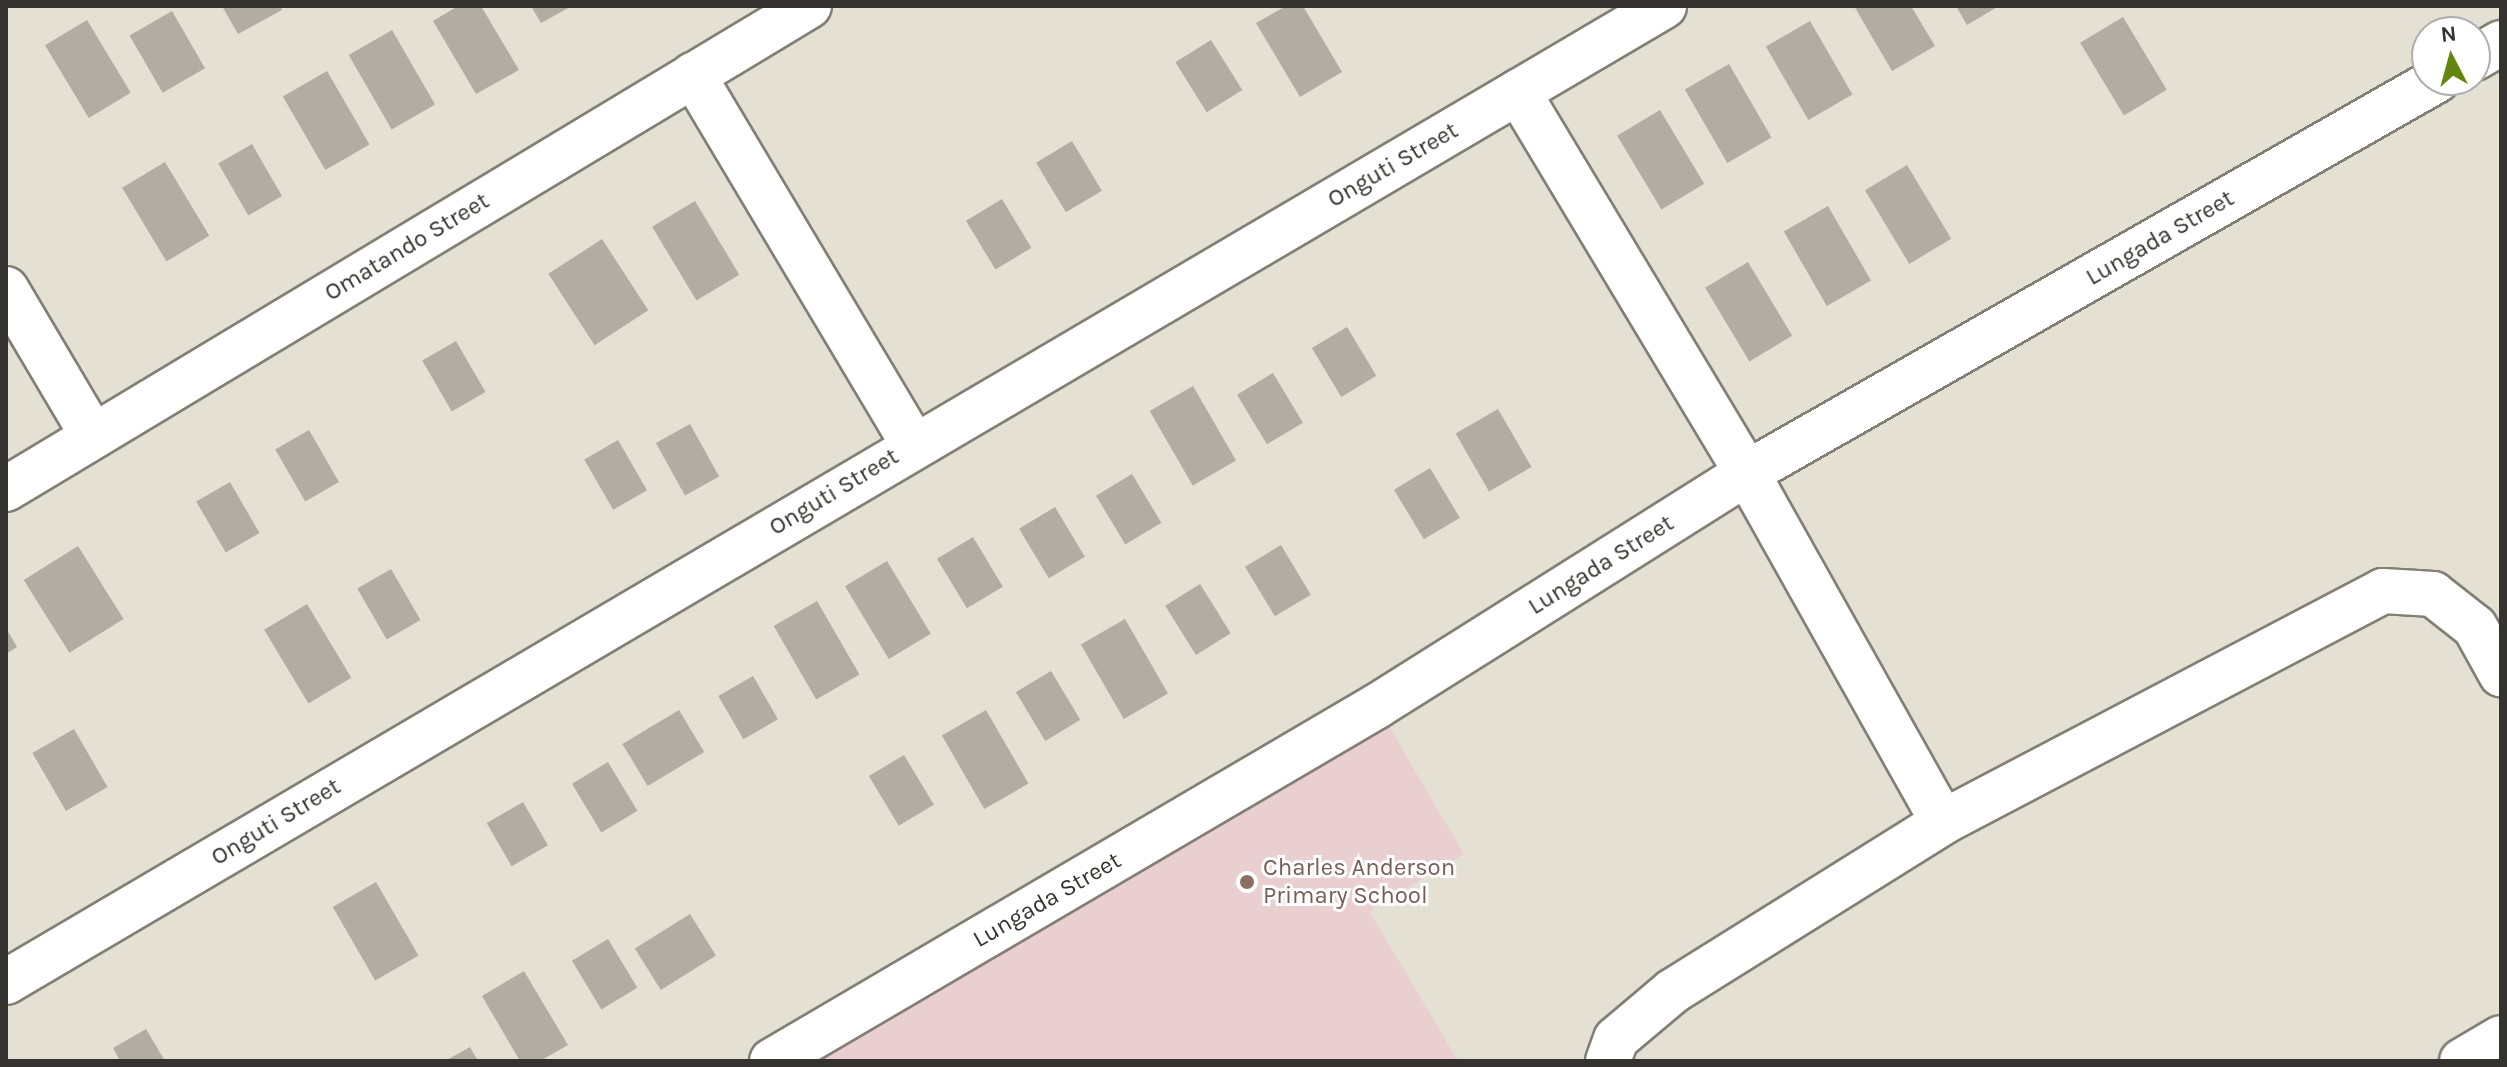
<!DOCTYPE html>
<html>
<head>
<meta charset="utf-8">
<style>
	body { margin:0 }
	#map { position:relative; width:2507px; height:1067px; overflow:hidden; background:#e4e0d4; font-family:Karla,sans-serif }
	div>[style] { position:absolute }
	.education>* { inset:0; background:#eacfd1 }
	.building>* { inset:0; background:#b1ada2; transform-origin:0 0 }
	.roads { filter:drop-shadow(2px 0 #837f74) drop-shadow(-2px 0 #837f74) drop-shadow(0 2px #837f74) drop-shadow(0 -2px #837f74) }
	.street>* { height:44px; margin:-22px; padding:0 22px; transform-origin:22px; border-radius:22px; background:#fff }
	.dots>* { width:22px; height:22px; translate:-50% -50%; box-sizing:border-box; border:4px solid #fff; border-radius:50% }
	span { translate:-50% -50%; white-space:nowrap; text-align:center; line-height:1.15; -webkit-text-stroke:6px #fff; paint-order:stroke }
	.street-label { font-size:24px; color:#35332f }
	.education-label { font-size:24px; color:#785e54 }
	.left { translate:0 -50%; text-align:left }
	.frame { position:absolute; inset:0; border:8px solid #35332f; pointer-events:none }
	.north { position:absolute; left:2411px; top:16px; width:80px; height:80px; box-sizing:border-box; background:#fff; border:2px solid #aeadac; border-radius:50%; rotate:354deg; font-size:22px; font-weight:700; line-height:32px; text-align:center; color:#35332f }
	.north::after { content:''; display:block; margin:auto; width:28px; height:36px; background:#61870e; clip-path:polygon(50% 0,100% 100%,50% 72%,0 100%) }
</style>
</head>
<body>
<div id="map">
	<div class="education">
		<div style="clip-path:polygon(1377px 706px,1464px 854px,1369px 911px,1458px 1061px,772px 1061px)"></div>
	</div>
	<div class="building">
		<div style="clip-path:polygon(222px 6px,280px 6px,282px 10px,238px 34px)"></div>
		<div style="clip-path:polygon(458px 6px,481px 6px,519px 70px,476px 94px,433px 21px)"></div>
		<div style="clip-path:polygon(531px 6px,572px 6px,541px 23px)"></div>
		<div style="clip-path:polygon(1286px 6px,1303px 6px,1342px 72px,1300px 97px,1256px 23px)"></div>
		<div style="clip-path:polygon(1854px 6px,1911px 6px,1935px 46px,1892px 71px)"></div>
		<div style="clip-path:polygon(1956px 6px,1999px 6px,1967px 25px)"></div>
		<div style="left:172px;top:11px;width:66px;height:49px;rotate:60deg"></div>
		<div style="left:2123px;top:17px;width:85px;height:50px;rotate:59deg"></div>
		<div style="left:87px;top:20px;width:85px;height:49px;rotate:59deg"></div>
		<div style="left:1810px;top:21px;width:85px;height:51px;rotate:60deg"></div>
		<div style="left:392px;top:30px;width:86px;height:50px;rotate:60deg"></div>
		<div style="left:1211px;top:40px;width:59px;height:42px;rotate:58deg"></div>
		<div style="left:1729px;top:64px;width:85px;height:51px;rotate:60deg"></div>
		<div style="left:327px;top:71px;width:85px;height:51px;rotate:60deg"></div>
		<div style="left:1660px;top:110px;width:86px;height:50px;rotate:59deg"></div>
		<div style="left:1072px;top:141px;width:58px;height:42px;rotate:59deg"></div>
		<div style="left:252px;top:144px;width:60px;height:39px;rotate:60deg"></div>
		<div style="left:165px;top:162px;width:86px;height:50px;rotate:59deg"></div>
		<div style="left:1907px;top:165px;width:86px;height:49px;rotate:59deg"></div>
		<div style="left:1002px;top:199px;width:57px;height:42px;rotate:59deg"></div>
		<div style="left:695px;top:201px;width:86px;height:50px;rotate:59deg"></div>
		<div style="left:1828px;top:206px;width:86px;height:51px;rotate:60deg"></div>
		<div style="left:602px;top:239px;width:85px;height:64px;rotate:57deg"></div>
		<div style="left:1748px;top:262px;width:86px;height:50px;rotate:59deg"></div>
		<div style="left:1347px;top:327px;width:57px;height:41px;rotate:59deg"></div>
		<div style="left:456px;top:341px;width:59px;height:39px;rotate:60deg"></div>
		<div style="left:1273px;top:373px;width:58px;height:42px;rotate:59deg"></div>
		<div style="left:1193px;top:386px;width:86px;height:50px;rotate:60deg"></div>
		<div style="left:1498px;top:409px;width:67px;height:49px;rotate:60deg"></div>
		<div style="left:690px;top:424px;width:60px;height:39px;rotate:61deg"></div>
		<div style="left:309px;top:430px;width:60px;height:39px;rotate:60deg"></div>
		<div style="left:618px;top:440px;width:58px;height:39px;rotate:60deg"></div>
		<div style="left:1430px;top:468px;width:58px;height:42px;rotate:59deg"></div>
		<div style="left:1132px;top:474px;width:57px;height:42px;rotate:59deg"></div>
		<div style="left:230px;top:482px;width:59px;height:39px;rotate:60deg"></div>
		<div style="left:1055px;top:507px;width:58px;height:42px;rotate:59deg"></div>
		<div style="left:973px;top:537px;width:58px;height:42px;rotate:59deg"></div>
		<div style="left:1281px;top:545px;width:58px;height:42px;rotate:59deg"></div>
		<div style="left:78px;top:546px;width:86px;height:64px;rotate:58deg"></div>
		<div style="left:887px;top:561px;width:85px;height:49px;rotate:59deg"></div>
		<div style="left:391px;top:569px;width:59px;height:39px;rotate:60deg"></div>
		<div style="left:1200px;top:584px;width:58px;height:41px;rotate:58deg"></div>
		<div style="left:817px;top:601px;width:85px;height:50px;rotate:60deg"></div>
		<div style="left:307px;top:604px;width:86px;height:50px;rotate:59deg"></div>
		<div style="left:1125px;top:619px;width:86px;height:51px;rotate:60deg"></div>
		<div style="clip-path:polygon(6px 628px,17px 647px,6px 654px)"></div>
		<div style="left:1051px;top:671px;width:57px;height:41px;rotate:59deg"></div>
		<div style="left:753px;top:676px;width:50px;height:40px;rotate:60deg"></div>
		<div style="left:679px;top:710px;width:49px;height:66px;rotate:59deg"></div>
		<div style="left:986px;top:710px;width:85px;height:51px;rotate:60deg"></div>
		<div style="left:74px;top:729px;width:67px;height:48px;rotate:60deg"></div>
		<div style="left:904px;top:755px;width:58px;height:41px;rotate:59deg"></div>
		<div style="left:608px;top:762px;width:57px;height:42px;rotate:59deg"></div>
		<div style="left:523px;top:802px;width:50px;height:42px;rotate:60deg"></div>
		<div style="left:376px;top:882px;width:85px;height:50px;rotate:60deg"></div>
		<div style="left:690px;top:914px;width:49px;height:65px;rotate:58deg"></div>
		<div style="left:608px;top:939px;width:57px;height:42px;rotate:59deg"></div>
		<div style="clip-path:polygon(524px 971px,568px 1045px,540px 1061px,520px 1061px,482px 996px)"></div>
		<div style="clip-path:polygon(146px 1029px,165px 1061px,120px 1061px,113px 1048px)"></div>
		<div style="clip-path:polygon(470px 1047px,478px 1061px,445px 1061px)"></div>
	</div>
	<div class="roads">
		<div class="street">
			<div style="left:2475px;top:58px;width:30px;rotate:-30deg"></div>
			<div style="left:693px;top:75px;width:431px;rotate:59.2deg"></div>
			<div style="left:1518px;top:92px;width:445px;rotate:59deg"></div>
			<div style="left:1747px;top:473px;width:400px;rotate:60.7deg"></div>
			<div style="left:6px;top:289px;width:171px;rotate:59.4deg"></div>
			<div style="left:6px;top:489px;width:937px;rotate:-31.03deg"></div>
			<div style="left:6px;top:982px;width:1924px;rotate:-30.48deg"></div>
			<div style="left:772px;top:1061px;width:701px;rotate:-30.4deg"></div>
			<div style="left:1377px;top:706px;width:437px;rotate:-32.2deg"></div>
			<div style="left:1747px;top:473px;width:794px;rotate:-29.66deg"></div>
			<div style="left:1608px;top:1061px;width:23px;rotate:-70deg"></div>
			<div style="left:1616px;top:1039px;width:75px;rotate:-40.1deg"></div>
			<div style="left:1673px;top:991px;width:319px;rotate:-32deg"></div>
			<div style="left:1943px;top:822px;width:497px;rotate:-27.7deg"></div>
			<div style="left:2383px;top:591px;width:50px;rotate:3.4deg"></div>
			<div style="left:2433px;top:594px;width:53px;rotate:38.2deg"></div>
			<div style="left:2475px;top:627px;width:54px;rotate:61deg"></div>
			<div style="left:2462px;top:1061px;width:45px;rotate:-30.5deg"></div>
		</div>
	</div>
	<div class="dots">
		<div style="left:1247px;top:882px;background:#8d6e63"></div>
	</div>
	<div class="street-label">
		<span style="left:1393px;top:165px;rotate:-30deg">Onguti Street</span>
		<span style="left:2160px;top:238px;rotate:-30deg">Lungada Street</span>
		<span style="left:407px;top:247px;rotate:-31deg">Omatando Street</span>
		<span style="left:834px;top:492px;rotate:-31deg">Onguti Street</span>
		<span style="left:1601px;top:565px;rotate:-32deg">Lungada Street</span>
		<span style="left:276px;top:822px;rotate:-31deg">Onguti Street</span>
		<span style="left:1047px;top:900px;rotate:-30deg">Lungada Street</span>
	</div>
	<div class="education-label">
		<span class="left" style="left:1263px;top:882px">Charles Anderson<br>Primary School</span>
	</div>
	<div class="frame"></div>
	<div class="north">N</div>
</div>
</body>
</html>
